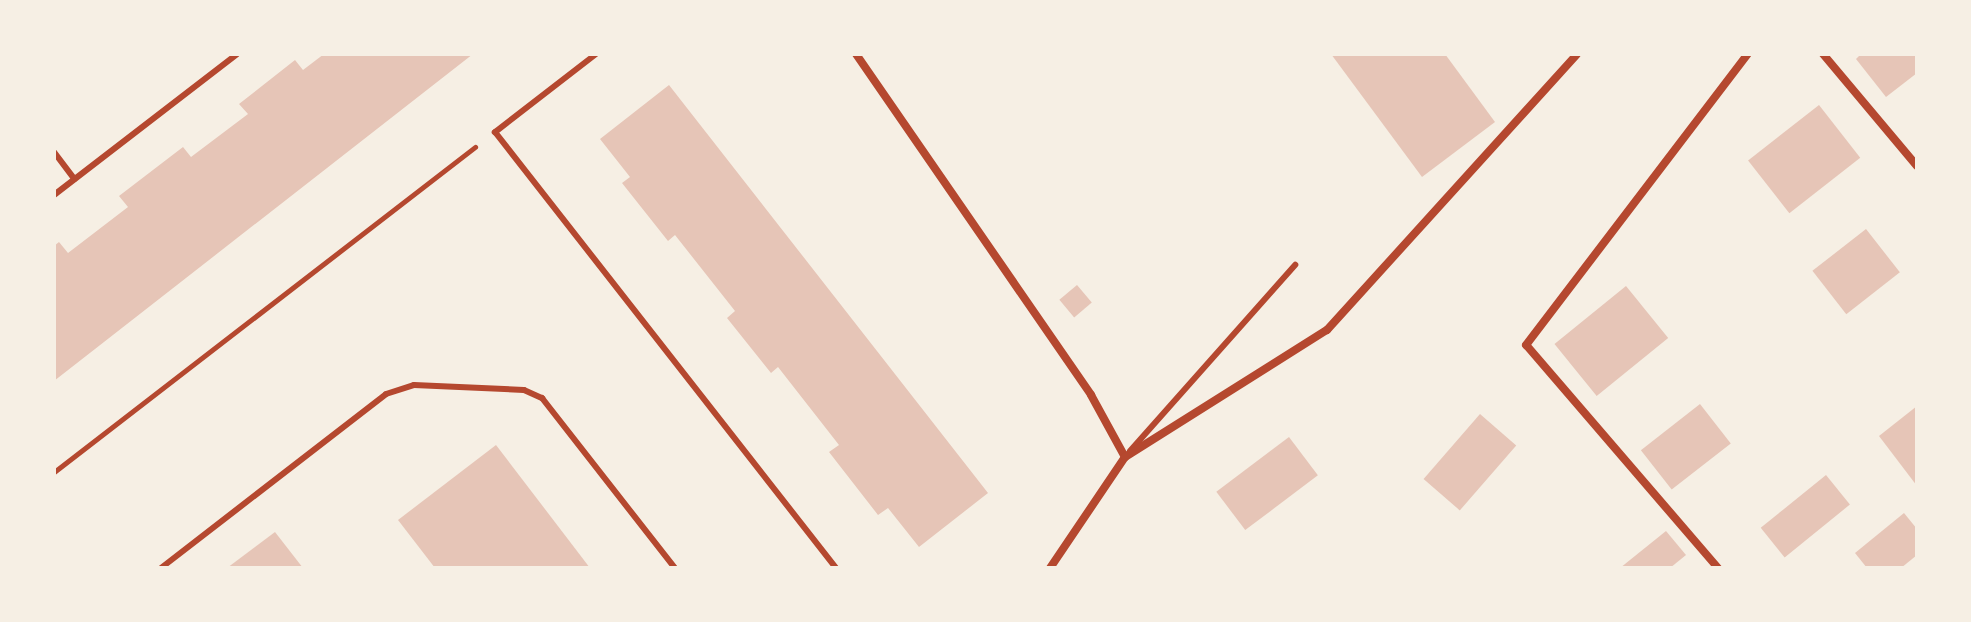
<!DOCTYPE html>
<html>
<head>
<meta charset="utf-8">
<style>
	body { margin:0 }
	#map { position:relative; width:1971px; height:622px; overflow:hidden; background:#f6efe4; font-family:Rubik,sans-serif }
	div>[style] { position:absolute }
	.building>* { inset:0; background:#e6c5b7; transform-origin:0 0 }
	.path>* { height:5px; margin:-2.5px; padding:0 2.5px; transform-origin:2.5px; border-radius:2.5px; background:#b5482f }
	.service>* { height:6px; margin:-3px; padding:0 3px; transform-origin:3px; border-radius:3px; background:#b5482f }
	.minor>* { height:8px; margin:-4px; padding:0 4px; transform-origin:4px; border-radius:4px; background:#b5482f }
	span { translate:-50% -50%; white-space:nowrap; text-align:center; line-height:1.15; -webkit-text-stroke:8px #f6efe4; paint-order:stroke }
	.frame { position:absolute; inset:0; border:56px solid #f6efe4; pointer-events:none }
</style>
</head>
<body>
<div id="map">
	<div class="building">
		<div style="clip-path:polygon(324px 54px,473px 54px,54px 381px,54px 246px,59px 242px,68px 253px,128px 207px,119px 196px,183px 147px,191px 157px,248px 114px,239px 104px,295px 60px,303px 70px)"></div>
		<div style="clip-path:polygon(1331px 54px,1445px 54px,1495px 122px,1422px 177px)"></div>
		<div style="clip-path:polygon(1861px 54px,1917px 54px,1917px 73px,1886px 97px,1856px 59px)"></div>
		<div style="clip-path:polygon(669px 85px,988px 493px,919px 547px,888px 508px,878px 515px,829px 452px,839px 445px,778px 367px,771px 373px,727px 318px,735px 311px,675px 235px,668px 241px,622px 183px,630px 177px,600px 139px)"></div>
		<div style="left:1819px;top:105px;width:67px;height:90px;rotate:52deg"></div>
		<div style="left:1866px;top:229px;width:55px;height:68px;rotate:52deg"></div>
		<div style="left:1077px;top:285px;width:23px;height:23px;rotate:50deg"></div>
		<div style="left:1626px;top:286px;width:67px;height:92px;rotate:51deg"></div>
		<div style="left:1700px;top:404px;width:50px;height:75px;rotate:52deg"></div>
		<div style="clip-path:polygon(1917px 406px,1917px 486px,1879px 436px)"></div>
		<div style="left:1480px;top:414px;width:48px;height:86px;rotate:41deg"></div>
		<div style="left:1289px;top:437px;width:48px;height:91px;rotate:53deg"></div>
		<div style="clip-path:polygon(496px 445px,590px 568px,435px 568px,398px 520px)"></div>
		<div style="left:1826px;top:475px;width:38px;height:84px;rotate:51deg"></div>
		<div style="clip-path:polygon(1904px 513px,1917px 529px,1917px 555px,1901px 568px,1867px 568px,1855px 553px)"></div>
		<div style="clip-path:polygon(1666px 531px,1686px 555px,1670px 568px,1620px 568px)"></div>
		<div style="clip-path:polygon(275px 532px,303px 568px,227px 568px)"></div>
	</div>
	<div class="path">
		<div style="left:54px;top:472px;width:532px;rotate:-37.67deg"></div>
	</div>
	<div class="service">
		<div style="left:596px;top:54px;width:128px;rotate:142.3deg"></div>
		<div style="left:495px;top:132px;width:554px;rotate:51.97deg"></div>
		<div style="left:54px;top:152px;width:34px;rotate:53deg"></div>
		<div style="left:54px;top:195px;width:231px;rotate:-37.6deg"></div>
		<div style="left:1130px;top:451px;width:249px;rotate:-48.4deg"></div>
		<div style="left:161px;top:568px;width:284px;rotate:-37.7deg"></div>
		<div style="left:386px;top:394px;width:29px;rotate:-18deg"></div>
		<div style="left:414px;top:385px;width:110px;rotate:2.6deg"></div>
		<div style="left:524px;top:390px;width:20px;rotate:24deg"></div>
		<div style="left:542px;top:398px;width:216px;rotate:52deg"></div>
	</div>
	<div class="minor">
		<div style="left:856px;top:54px;width:414px;rotate:55.4deg"></div>
		<div style="left:1091px;top:395px;width:71px;rotate:61.3deg"></div>
		<div style="left:1125px;top:457px;width:134px;rotate:124deg"></div>
		<div style="left:1823px;top:54px;width:146px;rotate:50deg"></div>
		<div style="left:1125px;top:457px;width:239px;rotate:-32.2deg"></div>
		<div style="left:1327px;top:330px;width:372px;rotate:-47.8deg"></div>
		<div style="left:1718px;top:568px;width:294px;rotate:-130.7deg"></div>
		<div style="left:1526px;top:345px;width:366px;rotate:-52.7deg"></div>
	</div>
	<div class="frame"></div>
</div>
</body>
</html>
